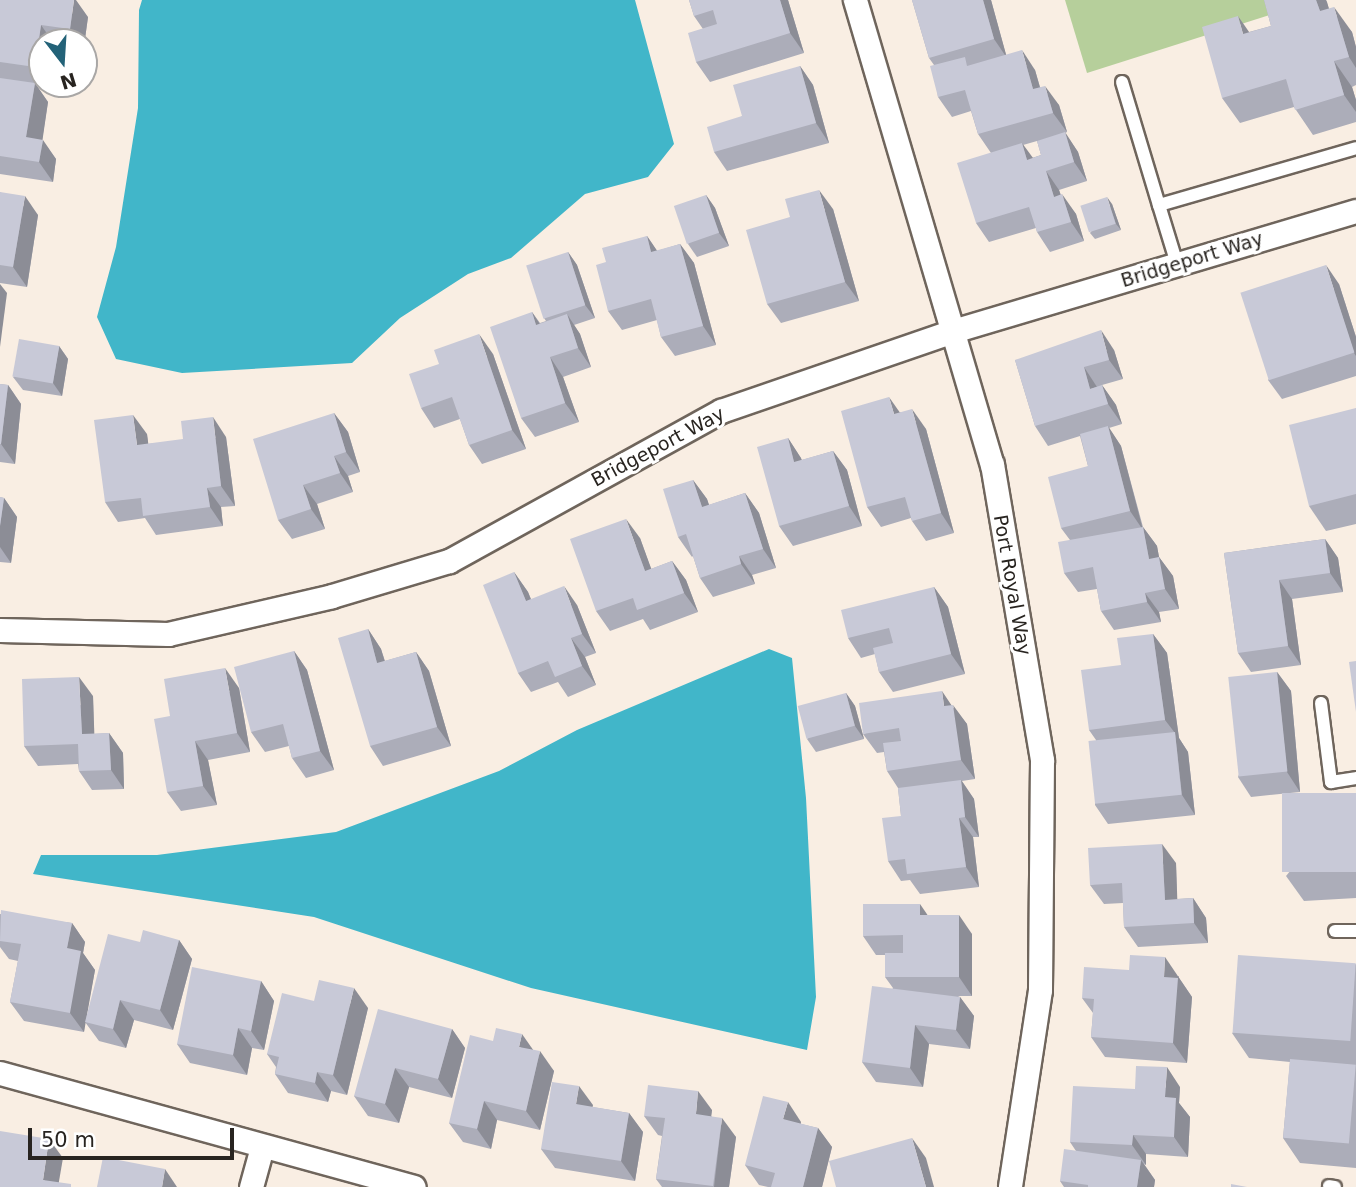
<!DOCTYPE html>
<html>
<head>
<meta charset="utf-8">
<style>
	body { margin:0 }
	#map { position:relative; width:1356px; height:1187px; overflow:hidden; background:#f9eee3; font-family:"DejaVu Sans",sans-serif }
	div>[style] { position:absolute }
	.green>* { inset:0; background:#b6cf9b }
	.water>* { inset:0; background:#41b6c9 }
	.roads { filter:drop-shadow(2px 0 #6f655c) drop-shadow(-2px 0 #6f655c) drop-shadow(0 2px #6f655c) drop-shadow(0 -2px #6f655c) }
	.lane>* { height:12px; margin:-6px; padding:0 6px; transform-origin:6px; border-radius:6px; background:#fff }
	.street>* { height:23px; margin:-11.5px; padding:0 11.5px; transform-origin:11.5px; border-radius:11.5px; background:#fff }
	.wall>* { inset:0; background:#acadb9 }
	.shaded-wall>* { inset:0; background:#8c8d96 }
	.building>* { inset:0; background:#c8c9d7; transform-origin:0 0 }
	span { translate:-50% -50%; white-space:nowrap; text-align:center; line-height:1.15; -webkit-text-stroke:6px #fff; paint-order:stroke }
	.street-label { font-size:19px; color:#282420 }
	.north { position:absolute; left:28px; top:28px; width:70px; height:70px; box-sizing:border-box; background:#fff; border:2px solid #a9a7a6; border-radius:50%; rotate:163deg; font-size:19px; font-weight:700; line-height:28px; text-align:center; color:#282420 }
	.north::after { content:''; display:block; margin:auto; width:24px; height:32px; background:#236278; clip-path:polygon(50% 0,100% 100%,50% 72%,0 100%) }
	.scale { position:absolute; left:28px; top:1128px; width:206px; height:32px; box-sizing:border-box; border:4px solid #282420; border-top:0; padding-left:9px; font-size:21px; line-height:24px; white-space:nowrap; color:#282420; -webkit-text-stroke:5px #fff; paint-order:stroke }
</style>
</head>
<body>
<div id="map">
	<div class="green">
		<div style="clip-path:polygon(1065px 0,1317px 0,1087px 73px)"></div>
	</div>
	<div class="water">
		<div style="clip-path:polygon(142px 0,635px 0,674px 144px,648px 177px,585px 194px,511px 258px,468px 274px,400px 318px,352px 363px,182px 373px,116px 359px,97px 317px,116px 247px,138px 108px,139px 10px)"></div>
		<div style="clip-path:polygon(769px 649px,792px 658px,806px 798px,816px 997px,807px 1050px,531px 988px,314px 917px,33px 874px,41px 855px,157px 855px,336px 832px,499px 771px,577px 730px)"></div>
	</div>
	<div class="roads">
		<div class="lane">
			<div style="left:1122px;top:82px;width:128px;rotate:73.3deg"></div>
			<div style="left:1177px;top:264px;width:62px;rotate:-107deg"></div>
			<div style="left:1159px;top:205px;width:205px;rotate:-16.1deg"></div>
			<div style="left:1321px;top:703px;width:80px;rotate:82.8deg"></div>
			<div style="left:1331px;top:782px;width:25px;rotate:-9deg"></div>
			<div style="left:1335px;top:931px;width:21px"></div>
			<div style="left:1329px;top:1186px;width:6px;rotate:9deg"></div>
		</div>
		<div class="street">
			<div style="left:855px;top:0;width:484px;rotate:73.6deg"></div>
			<div style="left:992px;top:464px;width:300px;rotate:80.4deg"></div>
			<div style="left:1042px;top:760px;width:230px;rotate:90.5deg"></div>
			<div style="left:1040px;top:990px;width:199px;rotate:98.7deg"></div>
			<div style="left:0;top:630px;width:168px;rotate:1.4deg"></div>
			<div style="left:168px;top:634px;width:168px;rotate:-13deg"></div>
			<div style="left:332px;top:596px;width:122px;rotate:-16.7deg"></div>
			<div style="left:449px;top:561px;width:311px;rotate:-28.9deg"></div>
			<div style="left:721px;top:411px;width:245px;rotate:-19deg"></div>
			<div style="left:953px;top:331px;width:420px;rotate:-16.6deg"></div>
			<div style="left:0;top:1073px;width:429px;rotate:15.4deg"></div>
			<div style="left:251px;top:1187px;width:41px;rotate:-74.6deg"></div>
		</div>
	</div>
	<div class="wall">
		<div style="clip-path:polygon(0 0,88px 17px,84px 46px,84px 42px,42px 42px,42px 84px,49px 84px,49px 86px,36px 85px,48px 102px,42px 140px,56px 159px,53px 182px,0 174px)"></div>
		<div style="clip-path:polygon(689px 0,788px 0,804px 53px,710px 82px,696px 62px,703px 29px,694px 16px)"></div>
		<div style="clip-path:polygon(evenodd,912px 0,991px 0,1006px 55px,1035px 70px,1040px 87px,1059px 105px,1067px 132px,1065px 133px,1078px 152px,1087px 181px,1059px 190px,1061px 195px,1076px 214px,1084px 241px,1050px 252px,1037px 232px,1036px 228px,989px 242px,976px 223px,991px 153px,978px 134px,971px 111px,952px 117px,938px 97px,934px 65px,929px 58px,912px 0,1037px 141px,1041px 155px,1032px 158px,1023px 145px,1037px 141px)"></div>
		<div style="clip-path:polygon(1264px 0,1326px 0,1329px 9px,1352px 32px,1356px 47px,1356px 85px,1352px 87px,1356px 100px,1356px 122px,1313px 135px,1294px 107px,1240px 123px,1222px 98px,1249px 32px,1271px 26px)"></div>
		<div style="clip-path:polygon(800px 66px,813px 85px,829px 143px,727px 171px,714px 152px,742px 116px)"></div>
		<div style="clip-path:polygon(0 192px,38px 215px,27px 287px,0 283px)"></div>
		<div style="clip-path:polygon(706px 195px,715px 208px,729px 246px,697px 257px,688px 244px)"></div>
		<div style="clip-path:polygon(1112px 204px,1121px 230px,1095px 239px,1090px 233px)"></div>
		<div style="clip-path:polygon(833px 209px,859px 301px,781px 323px,767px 304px,790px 217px)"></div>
		<div style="clip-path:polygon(647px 236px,657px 251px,680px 244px,694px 263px,716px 345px,675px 356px,661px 337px,657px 320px,622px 330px,608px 311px,606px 262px)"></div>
		<div style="clip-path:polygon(568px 252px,577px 265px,595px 318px,574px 325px,580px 334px,591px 367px,563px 377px,579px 422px,535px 437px,521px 418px,532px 312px,540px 323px,546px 321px,544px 318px)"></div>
		<div style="clip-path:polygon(1339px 284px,1356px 337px,1356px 376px,1282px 399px,1268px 380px)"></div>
		<div style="clip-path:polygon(59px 346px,68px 359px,62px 396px,23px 390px,13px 377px)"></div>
		<div style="clip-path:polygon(1114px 350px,1123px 379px,1102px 385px,1116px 405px,1122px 424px,1109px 428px,1121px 446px,1143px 527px,1157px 546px,1159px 557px,1173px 576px,1179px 609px,1159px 612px,1161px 622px,1114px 630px,1101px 611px,1097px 589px,1078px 592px,1064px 573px,1070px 540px,1061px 528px,1088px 466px,1080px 436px,1048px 446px,1035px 426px,1015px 360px)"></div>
		<div style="clip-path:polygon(493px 354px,526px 449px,482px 464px,469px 445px,460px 419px,434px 428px,421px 408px)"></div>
		<div style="clip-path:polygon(0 384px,8px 385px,21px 404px,15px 464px,0 462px)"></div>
		<div style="clip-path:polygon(1356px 408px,1356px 524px,1326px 531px,1309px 506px)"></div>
		<div style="clip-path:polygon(900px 412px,926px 429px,954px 533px,926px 541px,912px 521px,911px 518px,881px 527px,867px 507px)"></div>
		<div style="clip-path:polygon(334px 413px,348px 432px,360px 472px,348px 476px,353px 492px,317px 504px,325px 529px,292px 539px,278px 520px)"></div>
		<div style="clip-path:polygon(147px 434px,148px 444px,226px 437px,235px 506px,221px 507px,223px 526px,156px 535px,145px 518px,118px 522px,105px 502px)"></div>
		<div style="clip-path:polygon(788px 438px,802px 460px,833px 451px,847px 470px,862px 526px,793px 546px,779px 526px)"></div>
		<div style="clip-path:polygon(693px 480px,707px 499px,709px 505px,745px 493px,759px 513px,776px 568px,752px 575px,755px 584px,713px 597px,700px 578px,693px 556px,692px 557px,678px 537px)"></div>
		<div style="clip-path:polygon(0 497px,4px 498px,17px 517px,11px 563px,0 562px)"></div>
		<div style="clip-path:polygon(640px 538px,651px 569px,672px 561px,686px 580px,698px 612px,650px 630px,643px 619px,610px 631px,596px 611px)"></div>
		<div style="clip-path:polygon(1325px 539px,1338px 558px,1343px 592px,1292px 599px,1301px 665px,1251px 672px,1238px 653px,1224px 553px)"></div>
		<div style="clip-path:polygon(514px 572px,528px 592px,531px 599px,577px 605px,596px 653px,585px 657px,596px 685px,568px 697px,558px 682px,531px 692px,518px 673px)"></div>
		<div style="clip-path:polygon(934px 587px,948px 607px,965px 674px,893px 692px,879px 672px,875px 654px,861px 658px,848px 638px)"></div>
		<div style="clip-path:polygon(368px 629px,381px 649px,385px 661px,416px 652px,429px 671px,451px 746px,383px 766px,370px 746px)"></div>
		<div style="clip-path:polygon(1153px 634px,1167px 653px,1179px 738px,1188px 752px,1195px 815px,1108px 824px,1095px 805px,1096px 740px,1089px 730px,1121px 665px)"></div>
		<div style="clip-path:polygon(294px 651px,307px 670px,334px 770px,306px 778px,292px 758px,289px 746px,265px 752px,251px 732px)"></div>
		<div style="clip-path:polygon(1277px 672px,1291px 691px,1300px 792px,1251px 797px,1238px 777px)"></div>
		<div style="clip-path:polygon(239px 688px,250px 752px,208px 760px,217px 805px,181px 811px,167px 792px,170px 716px)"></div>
		<div style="clip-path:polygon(846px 693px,855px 706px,864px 739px,816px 752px,807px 739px)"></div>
		<div style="clip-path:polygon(93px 696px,94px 734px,109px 733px,123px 753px,124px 789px,92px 790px,79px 771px,78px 764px,38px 766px,24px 746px)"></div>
		<div style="clip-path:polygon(951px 705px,967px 724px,975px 779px,962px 781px,974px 799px,979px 837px,973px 837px,979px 887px,920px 894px,910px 880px,901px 881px,888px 861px,901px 816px,898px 788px,887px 771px,884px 752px,877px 753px,863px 734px)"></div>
		<div style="clip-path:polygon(1356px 793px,1356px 898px,1304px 901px,1286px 876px)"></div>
		<div style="clip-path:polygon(1176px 863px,1177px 899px,1193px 898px,1206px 918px,1208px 943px,1138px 947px,1124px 927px,1123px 903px,1104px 904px,1090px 885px)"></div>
		<div style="clip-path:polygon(0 914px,72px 923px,85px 942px,83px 953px,95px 970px,86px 1017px,140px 942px,179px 940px,192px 959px,173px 1030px,134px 1020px,126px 1048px,99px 1041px,85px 1022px,84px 1032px,24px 1021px,10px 1002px,18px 961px,9px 959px,0 947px)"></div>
		<div style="clip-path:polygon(928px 915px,972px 934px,972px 996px,958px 996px,960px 997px,974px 1016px,970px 1049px,929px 1044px,923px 1087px,876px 1082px,862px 1062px,893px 988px,885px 977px,885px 955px,876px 955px,863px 936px)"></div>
		<div style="clip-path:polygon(1356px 964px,1356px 1168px,1300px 1163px,1283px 1138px,1290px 1062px,1249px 1058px,1232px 1033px)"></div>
		<div style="clip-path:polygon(1179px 976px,1179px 978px,1192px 997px,1187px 1063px,1105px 1057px,1091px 1037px,1093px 1013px,1082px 998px)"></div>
		<div style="clip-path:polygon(261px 981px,274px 1001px,264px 1050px,252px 1048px,247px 1075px,190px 1063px,177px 1044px)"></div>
		<div style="clip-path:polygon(314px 1001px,368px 1008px,347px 1095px,331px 1091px,328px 1102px,288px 1093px,275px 1074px,276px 1067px,267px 1054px)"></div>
		<div style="clip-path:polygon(452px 1029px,465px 1048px,452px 1098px,409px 1087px,399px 1123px,368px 1116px,354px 1096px)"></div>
		<div style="clip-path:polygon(533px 1050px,554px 1071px,540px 1130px,497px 1120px,491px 1149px,463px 1142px,449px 1123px)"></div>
		<div style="clip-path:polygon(1180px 1087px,1179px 1103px,1190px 1117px,1188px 1157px,1146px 1154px,1146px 1165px,1144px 1164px,1155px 1180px,1154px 1187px,1064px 1187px,1060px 1181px,1076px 1151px,1070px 1142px,1135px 1089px)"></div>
		<div style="clip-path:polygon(593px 1105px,592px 1107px,629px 1113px,643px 1132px,635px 1181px,555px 1168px,541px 1149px)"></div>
		<div style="clip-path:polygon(712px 1110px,711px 1116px,736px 1137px,729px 1187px,662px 1187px,656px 1179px,662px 1136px,658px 1135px,644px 1116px)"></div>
		<div style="clip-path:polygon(801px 1122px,801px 1124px,818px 1128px,832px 1147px,822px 1187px,768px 1187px,759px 1185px,745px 1165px)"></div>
	</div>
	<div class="shaded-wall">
		<div style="clip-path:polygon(74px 0,76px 0,88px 17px,84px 46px,84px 42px,79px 42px,70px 29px)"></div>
		<div style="clip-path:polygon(780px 0,788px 0,804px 53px,790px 33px)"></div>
		<div style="clip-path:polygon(983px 0,991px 0,1007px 58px,994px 39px)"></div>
		<div style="clip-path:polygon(1316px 0,1326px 0,1327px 2px,1337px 37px,1320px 11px)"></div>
		<div style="clip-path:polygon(1334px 7px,1352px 32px,1356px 47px,1356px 68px,1349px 57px)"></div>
		<div style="clip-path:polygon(1238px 16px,1256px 42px,1243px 34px)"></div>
		<div style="clip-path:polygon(41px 25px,53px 42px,42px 42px,42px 77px,35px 67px)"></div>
		<div style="clip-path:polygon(1022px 50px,1035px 70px,1046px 109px,1033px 89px)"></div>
		<div style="clip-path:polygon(1334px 61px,1352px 87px,1356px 100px,1356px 112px,1344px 95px)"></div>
		<div style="clip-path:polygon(800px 66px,813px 85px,829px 143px,816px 123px)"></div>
		<div style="clip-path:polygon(35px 83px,48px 102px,40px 157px,26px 137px)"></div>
		<div style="clip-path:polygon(1045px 86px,1059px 105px,1067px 132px,1053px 113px)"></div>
		<div style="clip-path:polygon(1065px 132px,1078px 152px,1087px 181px,1074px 162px)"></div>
		<div style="clip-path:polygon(43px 140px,56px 159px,53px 182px,39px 162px)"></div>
		<div style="clip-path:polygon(1022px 143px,1036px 162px,1027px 160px)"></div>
		<div style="clip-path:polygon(1046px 171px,1059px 190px,1067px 216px,1054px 197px)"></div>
		<div style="clip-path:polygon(819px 190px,833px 209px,859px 301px,845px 282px)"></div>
		<div style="clip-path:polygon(1062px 194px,1076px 214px,1084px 241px,1071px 222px)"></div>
		<div style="clip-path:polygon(706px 195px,715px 208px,729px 246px,719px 233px)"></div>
		<div style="clip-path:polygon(25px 196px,38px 215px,27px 287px,13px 267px)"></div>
		<div style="clip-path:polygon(1107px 197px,1112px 204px,1121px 230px,1116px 224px)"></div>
		<div style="clip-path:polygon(647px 236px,660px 255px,651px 252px)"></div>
		<div style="clip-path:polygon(680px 244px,694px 263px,716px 345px,703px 326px)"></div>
		<div style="clip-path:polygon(568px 252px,577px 265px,595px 318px,585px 305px)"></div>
		<div style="clip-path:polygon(1326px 265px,1339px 284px,1356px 337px,1356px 356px,1354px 353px)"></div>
		<div style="clip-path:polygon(0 284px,7px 293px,0 347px)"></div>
		<div style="clip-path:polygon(532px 312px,545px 332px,536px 325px)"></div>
		<div style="clip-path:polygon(567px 314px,580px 334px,591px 367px,578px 348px)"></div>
		<div style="clip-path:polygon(1101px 330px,1114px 350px,1123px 379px,1109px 360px)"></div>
		<div style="clip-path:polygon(479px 334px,493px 354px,526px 449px,512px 430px)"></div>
		<div style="clip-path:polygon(59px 346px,68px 359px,62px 396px,53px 383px)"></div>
		<div style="clip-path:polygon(550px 357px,563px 377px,579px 422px,565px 403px)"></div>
		<div style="clip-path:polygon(1084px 367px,1097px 387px,1090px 389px)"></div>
		<div style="clip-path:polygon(8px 385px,21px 404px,15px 464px,1px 444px)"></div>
		<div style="clip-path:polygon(1102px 385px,1116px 405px,1122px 424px,1108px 404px)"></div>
		<div style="clip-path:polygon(889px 397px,903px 417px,894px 414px)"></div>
		<div style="clip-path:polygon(912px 409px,926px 429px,954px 533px,941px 513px)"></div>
		<div style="clip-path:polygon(334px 413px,348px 432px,360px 472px,346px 452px)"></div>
		<div style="clip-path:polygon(133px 415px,147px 434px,151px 464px,137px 445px)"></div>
		<div style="clip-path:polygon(213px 417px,226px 437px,235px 506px,221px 486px)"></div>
		<div style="clip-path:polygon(1108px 426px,1121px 446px,1143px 530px,1130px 511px)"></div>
		<div style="clip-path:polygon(788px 438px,801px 458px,808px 481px,794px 462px)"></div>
		<div style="clip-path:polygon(833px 451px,847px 470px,862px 526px,849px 506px)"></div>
		<div style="clip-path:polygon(334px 456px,348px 476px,353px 492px,340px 473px)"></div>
		<div style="clip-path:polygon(693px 480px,707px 499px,716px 526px,702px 507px)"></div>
		<div style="clip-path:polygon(303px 485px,317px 504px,325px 529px,311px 509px)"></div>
		<div style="clip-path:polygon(207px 488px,221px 507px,223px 526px,210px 507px)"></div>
		<div style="clip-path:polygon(745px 493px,759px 513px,776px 568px,763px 549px)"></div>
		<div style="clip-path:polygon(4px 498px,17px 517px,11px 563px,0 547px,0 526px)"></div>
		<div style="clip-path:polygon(626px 519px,640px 538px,659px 590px,645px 571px)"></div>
		<div style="clip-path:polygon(1143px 527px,1157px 546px,1159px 557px,1173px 576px,1179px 609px,1165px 589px,1149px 559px)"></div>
		<div style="clip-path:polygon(1325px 539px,1338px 558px,1343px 592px,1330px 573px)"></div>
		<div style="clip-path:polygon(739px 556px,752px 575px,755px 584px,741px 564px)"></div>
		<div style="clip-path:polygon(672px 561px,686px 580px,698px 612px,684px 593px)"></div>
		<div style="clip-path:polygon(514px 572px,528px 592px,539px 620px,526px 601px)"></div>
		<div style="clip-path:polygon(1279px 580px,1292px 599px,1301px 665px,1288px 646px)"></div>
		<div style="clip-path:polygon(564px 586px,577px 605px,596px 653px,582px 634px)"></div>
		<div style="clip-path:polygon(934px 587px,948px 607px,965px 674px,951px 654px)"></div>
		<div style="clip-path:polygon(1145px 593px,1159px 612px,1161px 622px,1147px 602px)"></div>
		<div style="clip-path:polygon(368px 629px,381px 649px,391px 682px,377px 663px)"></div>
		<div style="clip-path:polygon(1153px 634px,1167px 653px,1179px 738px,1188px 752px,1195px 815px,1182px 795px,1175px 733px,1165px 720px)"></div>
		<div style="clip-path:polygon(571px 638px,585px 657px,596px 685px,582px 666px)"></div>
		<div style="clip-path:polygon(294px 651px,307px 670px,334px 770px,320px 751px)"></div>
		<div style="clip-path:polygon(416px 652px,429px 671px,451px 746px,437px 727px)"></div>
		<div style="clip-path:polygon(225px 668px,239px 688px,250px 752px,237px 733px)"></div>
		<div style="clip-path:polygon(1277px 672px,1291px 691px,1300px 792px,1287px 772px)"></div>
		<div style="clip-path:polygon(79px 677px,93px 696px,95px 753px,82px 734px)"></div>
		<div style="clip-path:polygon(942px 691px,954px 709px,953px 705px,967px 724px,975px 779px,961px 760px,944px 706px)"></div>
		<div style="clip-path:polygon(846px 693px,855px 706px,864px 739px,855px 726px)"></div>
		<div style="clip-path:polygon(109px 733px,123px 753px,124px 789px,111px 770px)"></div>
		<div style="clip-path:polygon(195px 741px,208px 760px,217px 805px,203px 786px)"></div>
		<div style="clip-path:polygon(961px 780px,974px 799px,979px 837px,965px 817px)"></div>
		<div style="clip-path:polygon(959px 818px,973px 837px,979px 887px,966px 867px)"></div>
		<div style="clip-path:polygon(1162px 844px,1176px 863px,1178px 919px,1165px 900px)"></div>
		<div style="clip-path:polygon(1193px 898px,1206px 918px,1208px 943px,1194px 923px)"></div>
		<div style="clip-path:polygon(920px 904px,933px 923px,920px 915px)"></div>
		<div style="clip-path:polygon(959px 915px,972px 934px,972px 996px,959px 977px)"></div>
		<div style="clip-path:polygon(72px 923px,85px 942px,83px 953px,95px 970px,84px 1032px,70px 1013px,67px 948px)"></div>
		<div style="clip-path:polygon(179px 940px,192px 959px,173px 1030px,160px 1010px)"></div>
		<div style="clip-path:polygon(1165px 957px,1192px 997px,1187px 1063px,1173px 1043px,1164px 977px)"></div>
		<div style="clip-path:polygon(261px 981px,274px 1001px,264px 1050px,251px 1031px)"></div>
		<div style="clip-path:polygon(354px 988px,368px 1008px,347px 1095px,333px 1075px)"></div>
		<div style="clip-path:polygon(960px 997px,974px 1016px,970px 1049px,956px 1030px)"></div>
		<div style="clip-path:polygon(120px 1000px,134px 1020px,126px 1048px,113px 1029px)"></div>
		<div style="clip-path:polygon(915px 1025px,929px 1044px,923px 1087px,910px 1068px)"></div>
		<div style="clip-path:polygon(238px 1028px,252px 1048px,247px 1075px,233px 1055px)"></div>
		<div style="clip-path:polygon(452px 1029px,465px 1048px,452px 1098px,438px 1079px)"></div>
		<div style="clip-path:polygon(522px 1034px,536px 1054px,519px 1047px)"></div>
		<div style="clip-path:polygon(540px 1051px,554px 1071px,540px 1130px,526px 1111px)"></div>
		<div style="clip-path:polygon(1167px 1067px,1180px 1087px,1179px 1103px,1190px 1117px,1188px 1157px,1174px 1137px,1165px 1097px)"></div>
		<div style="clip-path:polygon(395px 1068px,409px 1087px,399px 1123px,385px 1104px)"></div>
		<div style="clip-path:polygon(317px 1072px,331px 1091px,328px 1102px,315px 1083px)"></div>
		<div style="clip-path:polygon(579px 1086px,593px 1105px,589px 1123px,576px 1104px)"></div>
		<div style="clip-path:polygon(698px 1091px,712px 1110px,709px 1134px,696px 1114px)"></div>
		<div style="clip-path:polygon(484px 1101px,497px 1120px,491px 1149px,477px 1129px)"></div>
		<div style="clip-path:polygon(788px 1102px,801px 1122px,797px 1139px,783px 1119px)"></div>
		<div style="clip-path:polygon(629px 1113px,643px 1132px,635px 1181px,621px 1161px)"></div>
		<div style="clip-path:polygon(722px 1118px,736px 1137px,729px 1187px,714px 1187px)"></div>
		<div style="clip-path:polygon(818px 1128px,832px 1147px,822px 1187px,803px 1187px)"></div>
		<div style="clip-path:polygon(1133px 1135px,1146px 1154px,1146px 1165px,1132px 1145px)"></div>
		<div style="clip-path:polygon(912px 1138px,926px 1158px,934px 1187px,926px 1187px)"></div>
		<div style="clip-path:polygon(49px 1139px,63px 1158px,58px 1187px,43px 1180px)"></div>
		<div style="clip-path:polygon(1141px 1160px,1155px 1180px,1154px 1187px,1137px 1187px)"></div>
		<div style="clip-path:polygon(165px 1169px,177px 1187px,162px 1187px)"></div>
	</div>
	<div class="building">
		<div style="clip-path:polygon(0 0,74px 0,70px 29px,41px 25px,35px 67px,0 62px)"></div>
		<div style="clip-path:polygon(689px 0,780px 0,790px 33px,696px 62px,688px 33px,717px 24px,713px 10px,694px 16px)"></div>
		<div style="clip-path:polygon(912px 0,983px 0,994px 39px,929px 58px)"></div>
		<div style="clip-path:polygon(1264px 0,1316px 0,1320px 11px,1334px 7px,1349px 57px,1334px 61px,1344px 95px,1295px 110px,1286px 79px,1222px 98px,1202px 27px,1238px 16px,1243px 34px,1271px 26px)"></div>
		<div style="clip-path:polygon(1022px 50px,1033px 89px,1045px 86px,1053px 113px,978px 134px,965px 90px,938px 97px,930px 66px,965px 57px,967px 66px)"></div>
		<div style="clip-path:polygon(800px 66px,816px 123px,714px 152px,707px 127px,742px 116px,733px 85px)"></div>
		<div style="clip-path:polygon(0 78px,35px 83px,26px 137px,43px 140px,39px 162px,0 156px)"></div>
		<div style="clip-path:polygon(1065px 132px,1074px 162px,1046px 171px,1054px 197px,1062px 194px,1071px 222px,1037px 232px,1029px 207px,976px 223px,957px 163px,1022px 143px,1027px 160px,1041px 155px,1037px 141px)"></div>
		<div style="clip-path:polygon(819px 190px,845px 282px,767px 304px,746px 230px,790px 217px,785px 199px)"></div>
		<div style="clip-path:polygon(0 192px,25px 196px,13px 267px,0 265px)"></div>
		<div style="left:706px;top:195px;width:40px;height:34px;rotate:71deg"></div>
		<div style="left:1107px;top:197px;width:28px;height:28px;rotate:72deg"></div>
		<div style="clip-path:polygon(647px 236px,651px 252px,680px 244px,703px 326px,661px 337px,651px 299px,608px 311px,596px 265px,606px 262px,602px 248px)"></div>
		<div style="left:568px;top:252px;width:56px;height:44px;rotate:72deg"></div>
		<div style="left:1326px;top:265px;width:92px;height:90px;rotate:72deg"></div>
		<div style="clip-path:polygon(532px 312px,536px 325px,567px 314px,578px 348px,550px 357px,565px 403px,521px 418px,490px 327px)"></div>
		<div style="clip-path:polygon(1101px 330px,1109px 360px,1084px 367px,1090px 389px,1102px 385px,1108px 404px,1035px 426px,1015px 360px)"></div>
		<div style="clip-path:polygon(479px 334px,512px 430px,469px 445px,452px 397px,421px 408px,409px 374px,439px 364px,434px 350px)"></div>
		<div style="left:19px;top:339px;width:41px;height:38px;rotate:10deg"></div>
		<div style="clip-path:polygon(0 384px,8px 385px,1px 444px,0 444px)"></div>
		<div style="clip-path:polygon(889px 397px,894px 414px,912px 409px,941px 513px,912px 521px,905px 497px,867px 507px,841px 411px)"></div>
		<div style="clip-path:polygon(1356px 408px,1356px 494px,1309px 506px,1289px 425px)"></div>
		<div style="clip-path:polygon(334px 413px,346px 452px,334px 456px,340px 473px,303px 485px,311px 509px,278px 520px,253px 439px)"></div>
		<div style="clip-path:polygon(133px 415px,137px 445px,183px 439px,181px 421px,213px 417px,221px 486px,207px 488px,210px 507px,143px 516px,141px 498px,105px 502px,94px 420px)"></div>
		<div style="clip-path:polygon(1108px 426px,1130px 511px,1061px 528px,1048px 477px,1088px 466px,1080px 434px)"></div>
		<div style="clip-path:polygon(788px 438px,794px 462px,833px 451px,849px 506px,779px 526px,757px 447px)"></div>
		<div style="clip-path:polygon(693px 480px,702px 507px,745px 493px,763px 549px,739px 556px,741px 564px,700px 578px,686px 534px,678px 537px,663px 489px)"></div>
		<div style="clip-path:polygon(0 497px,4px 498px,0 526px)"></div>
		<div style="clip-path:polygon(626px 519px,645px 571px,672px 561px,684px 593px,637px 610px,633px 598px,596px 611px,570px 539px)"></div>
		<div style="clip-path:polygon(1143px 527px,1149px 559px,1159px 557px,1165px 589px,1145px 593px,1147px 602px,1101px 611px,1093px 567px,1064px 573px,1058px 542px)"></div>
		<div style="clip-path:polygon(1325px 539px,1330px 573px,1279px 580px,1288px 646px,1238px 653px,1224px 553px)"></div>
		<div style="clip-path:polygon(514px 572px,526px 601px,564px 586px,582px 634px,571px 638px,582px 666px,555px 677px,548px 661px,518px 673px,483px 585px)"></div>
		<div style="clip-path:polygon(934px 587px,951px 654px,879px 672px,873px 648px,893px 643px,889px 628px,848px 638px,841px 610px)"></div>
		<div style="clip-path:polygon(368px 629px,377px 663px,416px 652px,437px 727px,370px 746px,338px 638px)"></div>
		<div style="clip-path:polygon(1153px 634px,1165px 720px,1089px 730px,1081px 670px,1121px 665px,1117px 638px)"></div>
		<div style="clip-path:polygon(294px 651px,320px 751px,292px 758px,283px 724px,251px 732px,234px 667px)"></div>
		<div style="clip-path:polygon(1356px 661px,1356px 712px,1349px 662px)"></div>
		<div style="clip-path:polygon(225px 668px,237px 733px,195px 741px,203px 786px,167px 792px,154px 719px,170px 716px,164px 679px)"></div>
		<div style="left:1277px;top:672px;width:100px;height:49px;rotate:84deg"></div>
		<div style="clip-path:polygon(79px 677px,82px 734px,109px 733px,111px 770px,79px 771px,78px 744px,24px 746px,22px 679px)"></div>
		<div style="clip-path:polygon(942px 691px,944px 706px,953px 705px,961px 760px,887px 771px,883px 743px,901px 741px,899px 728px,863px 734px,859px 703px)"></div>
		<div style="left:846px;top:693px;width:34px;height:50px;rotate:75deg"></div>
		<div style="left:1175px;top:732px;width:63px;height:87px;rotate:84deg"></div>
		<div style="clip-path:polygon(961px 780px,965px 817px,959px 818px,966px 867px,907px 874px,905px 859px,888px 861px,882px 818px,901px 816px,898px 788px)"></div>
		<div style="left:1356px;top:793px;width:79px;height:74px;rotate:90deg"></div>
		<div style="clip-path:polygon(1162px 844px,1165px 900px,1193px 898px,1194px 923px,1124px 927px,1122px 883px,1090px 885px,1088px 848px)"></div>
		<div style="clip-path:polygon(863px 904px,920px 904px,920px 915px,959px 915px,959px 977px,885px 977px,885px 953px,903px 953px,903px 935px,863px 936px)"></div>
		<div style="clip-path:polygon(1px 910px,72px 923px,67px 948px,81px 951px,70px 1013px,10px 1002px,21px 944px,0 941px)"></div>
		<div style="clip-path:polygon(143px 930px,179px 940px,160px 1010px,120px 1000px,113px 1029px,85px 1022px,108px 934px,140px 942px)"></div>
		<div style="clip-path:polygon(1130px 955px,1165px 957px,1164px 977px,1178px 978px,1173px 1043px,1091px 1037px,1094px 999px,1082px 998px,1084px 967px,1129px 970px)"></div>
		<div style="left:1238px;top:955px;width:118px;height:78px;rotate:4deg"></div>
		<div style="clip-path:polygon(192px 967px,261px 981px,251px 1031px,238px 1028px,233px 1055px,177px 1044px)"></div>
		<div style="clip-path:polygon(319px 980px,354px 988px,333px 1075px,317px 1072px,315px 1083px,275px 1074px,279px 1057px,267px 1054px,282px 993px,314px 1001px)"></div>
		<div style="clip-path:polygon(872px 986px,960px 997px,956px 1030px,915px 1025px,910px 1068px,862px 1062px)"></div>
		<div style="clip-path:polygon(378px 1009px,452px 1029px,438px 1079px,395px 1068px,385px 1104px,354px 1096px)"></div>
		<div style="clip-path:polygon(496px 1028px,522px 1034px,519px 1047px,540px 1051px,526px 1111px,484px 1101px,477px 1129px,449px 1123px,470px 1035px,493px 1041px)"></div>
		<div style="left:1290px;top:1059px;width:66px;height:79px;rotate:5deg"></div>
		<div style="clip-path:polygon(1136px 1066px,1167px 1067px,1165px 1097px,1176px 1098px,1174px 1137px,1133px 1135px,1132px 1145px,1070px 1142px,1073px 1086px,1135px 1089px)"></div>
		<div style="clip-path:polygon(552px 1082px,579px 1086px,576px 1104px,629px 1113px,621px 1161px,541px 1149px)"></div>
		<div style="clip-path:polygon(648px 1085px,698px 1091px,696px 1114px,722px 1118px,713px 1186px,656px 1179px,665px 1118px,644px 1116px)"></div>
		<div style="clip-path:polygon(763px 1096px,788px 1102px,783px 1119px,818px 1128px,803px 1187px,771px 1187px,775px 1173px,745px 1165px)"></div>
		<div style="clip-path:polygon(0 1131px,49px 1139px,43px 1180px,71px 1184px,71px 1187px,0 1187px)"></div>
		<div style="clip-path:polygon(912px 1138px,926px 1187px,836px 1187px,829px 1161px)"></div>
		<div style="clip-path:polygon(1064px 1149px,1141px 1160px,1137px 1187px,1088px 1187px,1088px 1185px,1060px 1181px)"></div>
		<div style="clip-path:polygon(103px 1157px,165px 1169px,162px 1187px,97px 1187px)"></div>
		<div style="clip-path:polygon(1231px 1184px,1247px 1187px,1231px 1187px)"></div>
	</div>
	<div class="street-label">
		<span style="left:1192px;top:260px;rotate:-17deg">Bridgeport Way</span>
		<span style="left:658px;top:447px;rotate:-28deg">Bridgeport Way</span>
		<span style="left:1012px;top:585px;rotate:80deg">Port Royal Way</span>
	</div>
	<div class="north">N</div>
	<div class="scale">50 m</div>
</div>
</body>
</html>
